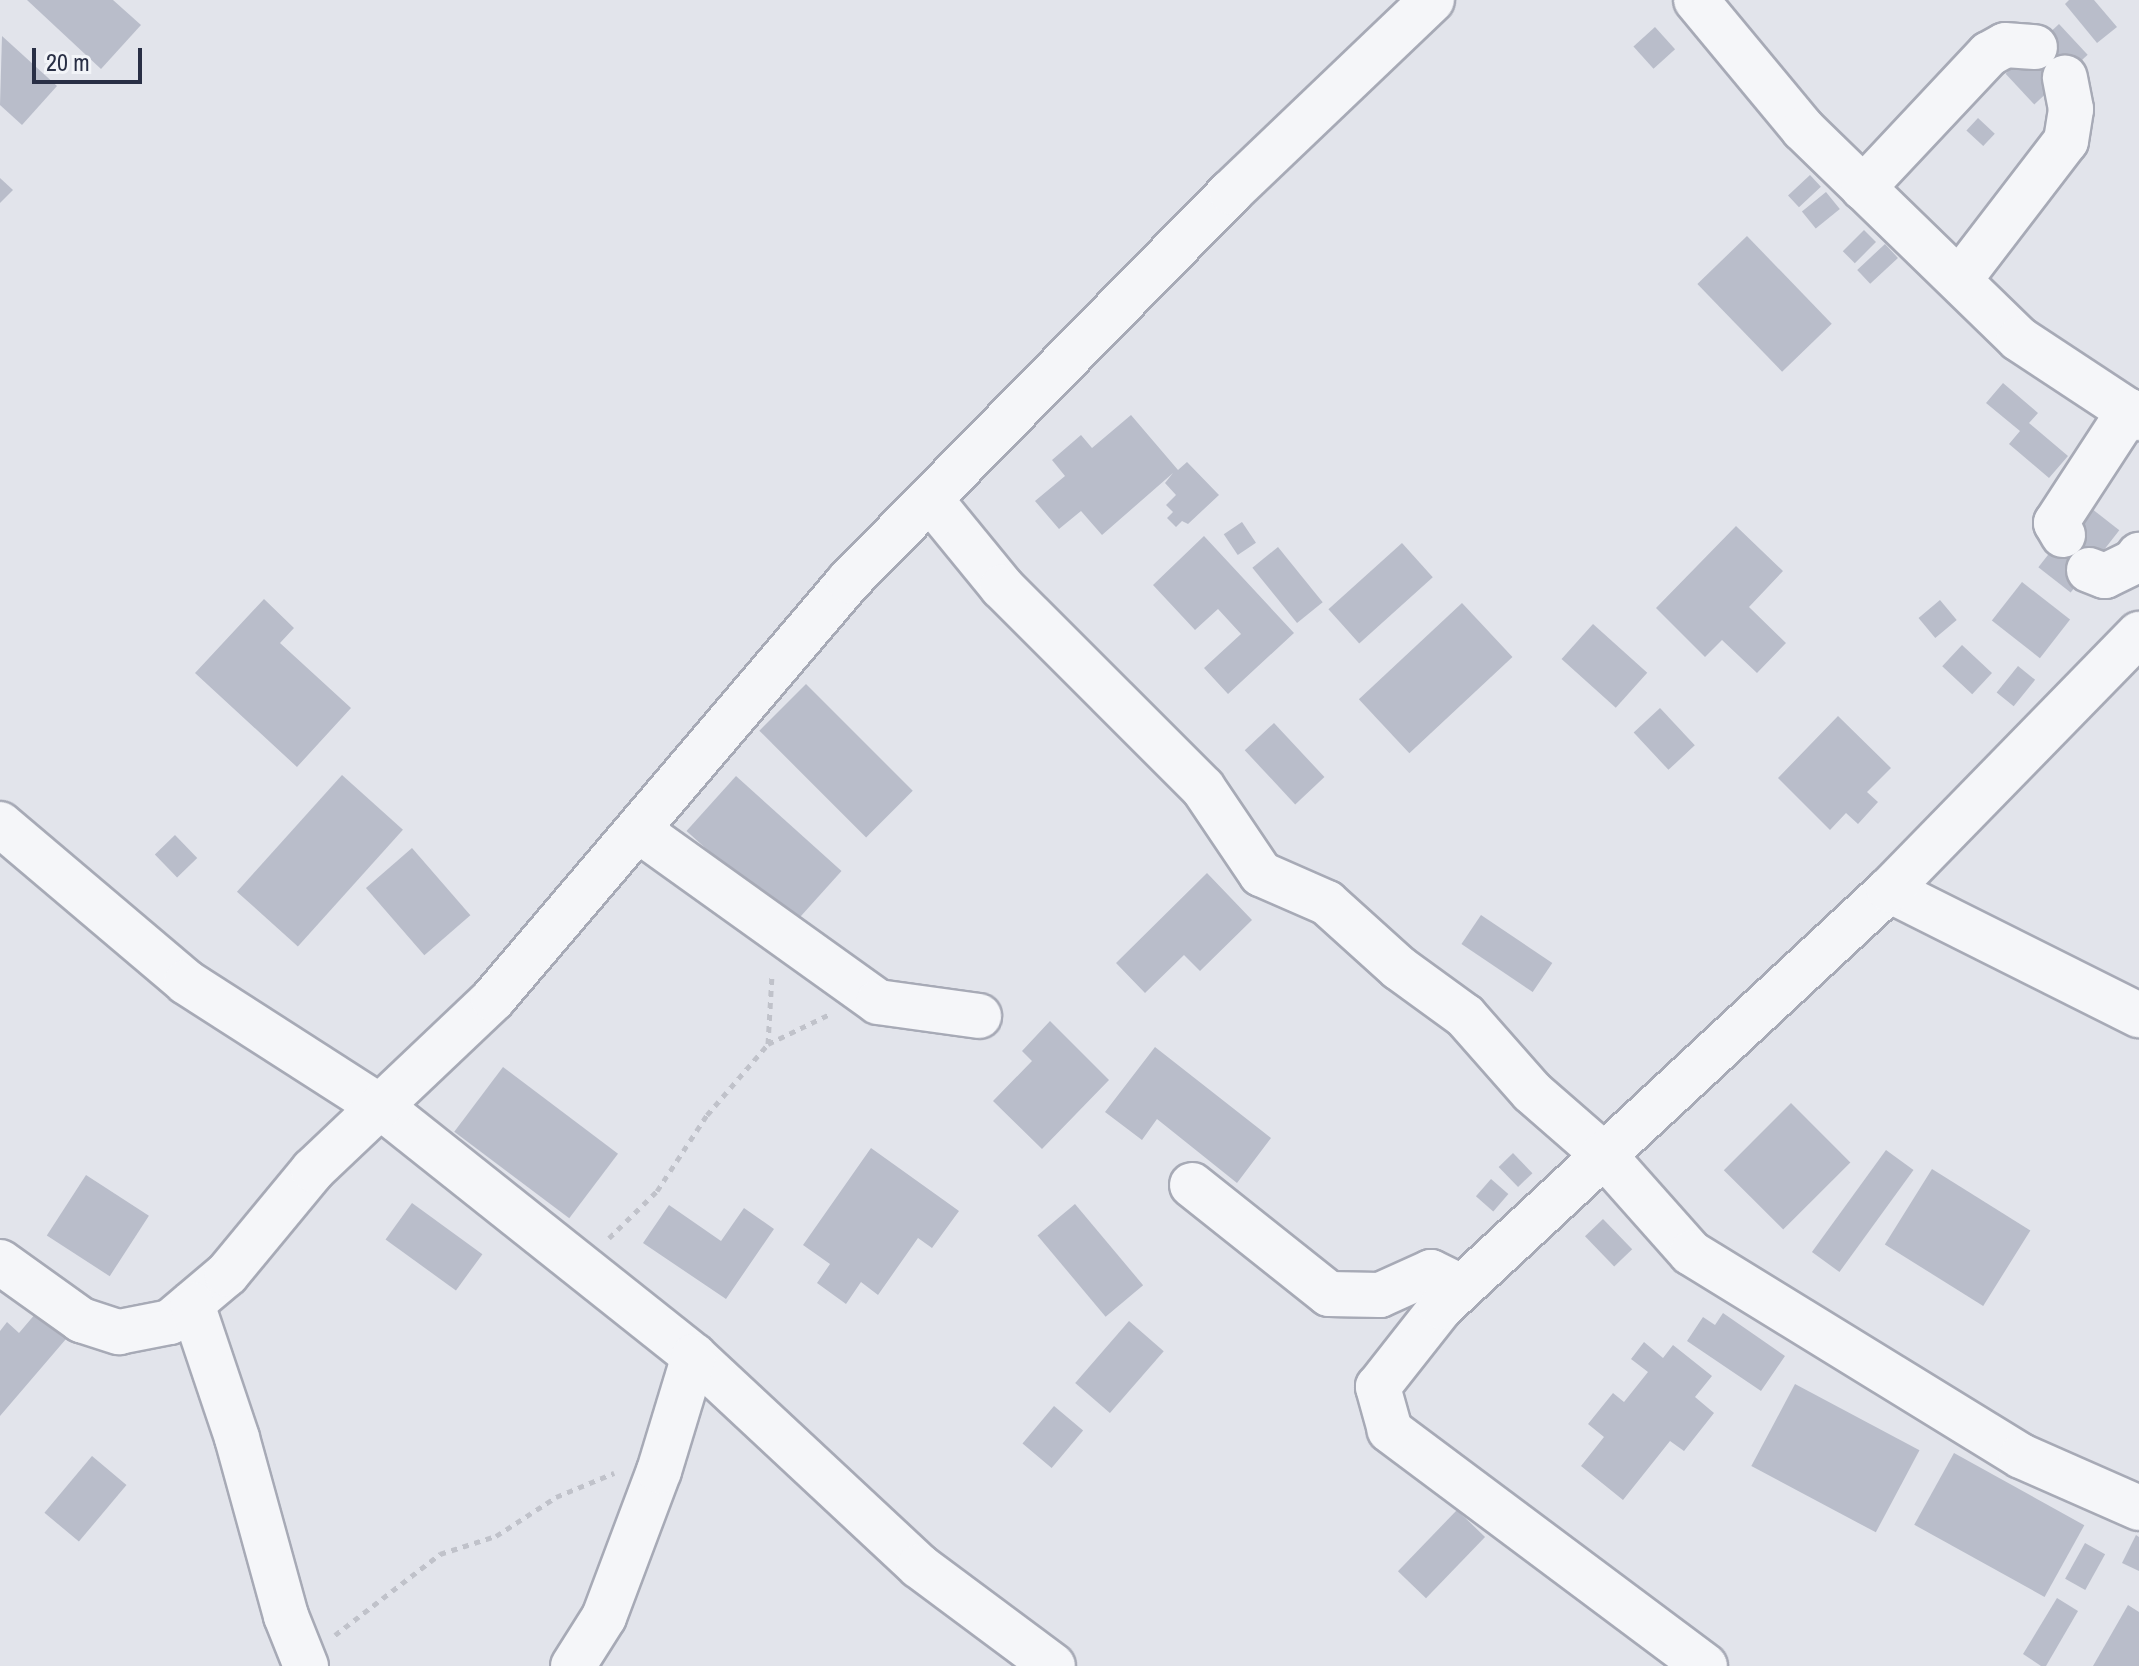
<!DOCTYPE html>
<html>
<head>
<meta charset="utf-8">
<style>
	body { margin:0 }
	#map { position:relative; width:2139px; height:1666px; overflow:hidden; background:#e2e4eb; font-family:"Archivo Narrow",sans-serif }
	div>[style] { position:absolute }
	.building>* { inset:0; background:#b9bdca; transform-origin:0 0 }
	.path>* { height:5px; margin-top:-2.5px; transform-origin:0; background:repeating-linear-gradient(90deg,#c0c2ca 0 6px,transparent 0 12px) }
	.roads { filter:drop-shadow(2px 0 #a7aab6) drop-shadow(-2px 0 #a7aab6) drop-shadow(0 2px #a7aab6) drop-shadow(0 -2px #a7aab6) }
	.minor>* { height:44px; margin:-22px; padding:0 22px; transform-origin:22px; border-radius:22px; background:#f5f6f9 }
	span { translate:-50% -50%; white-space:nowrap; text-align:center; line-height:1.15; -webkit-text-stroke:7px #f2f4f8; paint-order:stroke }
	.scale { position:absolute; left:32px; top:48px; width:110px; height:36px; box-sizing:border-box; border:4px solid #292f45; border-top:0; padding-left:10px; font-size:24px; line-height:28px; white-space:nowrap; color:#292f45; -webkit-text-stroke:6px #f2f4f8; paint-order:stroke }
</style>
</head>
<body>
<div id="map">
	<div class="building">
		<div style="clip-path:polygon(27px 0,113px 0,141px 25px,101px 69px)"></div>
		<div style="clip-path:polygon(2069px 0,2094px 0,2117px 27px,2097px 43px,2065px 4px)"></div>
		<div style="left:2059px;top:24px;width:42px;height:73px;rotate:47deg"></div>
		<div style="left:1655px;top:27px;width:30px;height:29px;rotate:48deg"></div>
		<div style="clip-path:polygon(2px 36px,57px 86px,22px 125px,0 105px)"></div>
		<div style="left:1978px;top:118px;width:23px;height:17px;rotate:43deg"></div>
		<div style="left:1810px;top:175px;width:16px;height:30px;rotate:47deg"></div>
		<div style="clip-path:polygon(0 178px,13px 190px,0 203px)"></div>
		<div style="left:1826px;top:192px;width:22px;height:31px;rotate:51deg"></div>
		<div style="left:1864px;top:230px;width:17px;height:30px;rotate:45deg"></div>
		<div style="left:1747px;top:236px;width:122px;height:69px;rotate:46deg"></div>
		<div style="left:1885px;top:244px;width:19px;height:38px;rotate:47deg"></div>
		<div style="clip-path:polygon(2003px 383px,2038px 413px,2029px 423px,2068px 456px,2049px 478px,2009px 444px,2020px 431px,1986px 403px)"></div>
		<div style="clip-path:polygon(1131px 415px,1178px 470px,1187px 462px,1219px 495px,1188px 524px,1182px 521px,1176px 527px,1167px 518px,1173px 512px,1166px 505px,1176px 495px,1165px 483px,1173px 473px,1102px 535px,1081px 511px,1059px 529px,1035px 501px,1065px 476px,1052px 460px,1081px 435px,1092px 448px)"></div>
		<div style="left:2087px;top:505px;width:41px;height:79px;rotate:38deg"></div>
		<div style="left:1242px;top:522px;width:25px;height:22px;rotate:56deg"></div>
		<div style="clip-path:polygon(1736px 526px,1783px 571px,1749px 607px,1786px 643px,1757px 673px,1722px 640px,1705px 657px,1656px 608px)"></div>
		<div style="clip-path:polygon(1204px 536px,1294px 633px,1228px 694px,1204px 668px,1241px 634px,1218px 609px,1195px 630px,1153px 585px)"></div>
		<div style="left:1402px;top:543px;width:46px;height:99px;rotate:48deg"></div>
		<div style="left:1278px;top:547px;width:71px;height:33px;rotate:51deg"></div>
		<div style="left:2022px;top:582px;width:61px;height:49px;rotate:38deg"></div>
		<div style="clip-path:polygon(264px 599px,294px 628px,280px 643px,351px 708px,297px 767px,195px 673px)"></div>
		<div style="left:1940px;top:600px;width:26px;height:28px;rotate:50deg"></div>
		<div style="left:1462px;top:603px;width:74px;height:141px;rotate:47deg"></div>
		<div style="left:1593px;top:624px;width:73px;height:47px;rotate:42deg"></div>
		<div style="left:1962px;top:645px;width:41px;height:29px;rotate:43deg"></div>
		<div style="left:2018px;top:666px;width:22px;height:34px;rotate:39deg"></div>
		<div style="left:806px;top:684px;width:151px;height:66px;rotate:45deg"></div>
		<div style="left:1660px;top:708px;width:51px;height:36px;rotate:47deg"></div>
		<div style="clip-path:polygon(1838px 716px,1891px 768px,1867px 792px,1878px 802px,1858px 824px,1846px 813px,1830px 830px,1778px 778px)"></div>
		<div style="left:1274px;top:723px;width:74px;height:40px;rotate:47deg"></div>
		<div style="left:342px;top:775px;width:82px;height:157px;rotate:42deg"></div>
		<div style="left:736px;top:776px;width:142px;height:74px;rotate:42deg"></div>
		<div style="left:175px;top:835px;width:32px;height:28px;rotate:46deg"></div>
		<div style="left:412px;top:848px;width:89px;height:61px;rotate:49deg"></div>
		<div style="clip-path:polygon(1207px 873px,1252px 920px,1200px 971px,1184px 955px,1145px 993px,1116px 963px)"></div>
		<div style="left:1481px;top:915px;width:86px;height:35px;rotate:34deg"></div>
		<div style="clip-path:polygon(1050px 1021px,1109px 1080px,1042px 1149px,993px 1101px,1032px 1061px,1022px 1051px)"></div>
		<div style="clip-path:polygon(1155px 1047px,1271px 1138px,1237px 1183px,1157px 1119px,1142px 1140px,1105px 1112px)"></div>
		<div style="left:503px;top:1067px;width:144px;height:81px;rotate:37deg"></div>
		<div style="left:1791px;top:1103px;width:84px;height:95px;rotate:45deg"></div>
		<div style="clip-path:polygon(871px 1148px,959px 1211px,932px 1248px,918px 1238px,878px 1295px,861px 1282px,846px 1304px,817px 1283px,830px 1264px,803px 1245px)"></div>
		<div style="left:1886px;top:1150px;width:34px;height:126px;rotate:36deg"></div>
		<div style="left:1513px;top:1153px;width:28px;height:20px;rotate:46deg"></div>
		<div style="left:1932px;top:1169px;width:116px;height:89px;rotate:32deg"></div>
		<div style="left:86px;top:1175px;width:75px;height:72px;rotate:33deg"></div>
		<div style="left:1491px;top:1179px;width:23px;height:23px;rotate:41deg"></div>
		<div style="left:412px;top:1203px;width:87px;height:45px;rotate:36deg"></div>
		<div style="left:1075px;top:1204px;width:106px;height:49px;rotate:50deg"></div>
		<div style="clip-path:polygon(669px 1205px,721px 1241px,744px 1208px,774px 1229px,726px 1299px,643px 1243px)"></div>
		<div style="left:1603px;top:1219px;width:42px;height:25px;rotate:46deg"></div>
		<div style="clip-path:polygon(36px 1313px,66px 1339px,0 1416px,0 1331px,7px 1322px,19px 1333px)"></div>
		<div style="clip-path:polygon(1723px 1313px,1785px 1356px,1761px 1391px,1687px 1341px,1703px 1317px,1715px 1325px)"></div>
		<div style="left:1129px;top:1321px;width:46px;height:82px;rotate:41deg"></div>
		<div style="clip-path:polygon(1644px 1342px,1663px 1358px,1673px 1345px,1712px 1376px,1695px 1397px,1714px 1413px,1684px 1451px,1670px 1441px,1623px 1500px,1581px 1466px,1604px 1437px,1588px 1424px,1613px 1393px,1624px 1402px,1648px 1372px,1631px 1359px)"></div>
		<div style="left:1795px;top:1384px;width:141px;height:93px;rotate:28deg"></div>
		<div style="left:1054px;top:1406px;width:38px;height:49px;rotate:40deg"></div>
		<div style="left:1954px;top:1453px;width:149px;height:82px;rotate:29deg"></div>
		<div style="left:92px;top:1456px;width:45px;height:74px;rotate:40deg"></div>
		<div style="left:1457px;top:1510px;width:39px;height:85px;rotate:44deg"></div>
		<div style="clip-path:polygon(2136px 1535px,2139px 1537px,2139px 1571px,2122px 1563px)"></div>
		<div style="left:2085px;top:1543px;width:23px;height:41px;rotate:29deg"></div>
		<div style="clip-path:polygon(2057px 1598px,2078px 1611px,2046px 1666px,2041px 1666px,2023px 1654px)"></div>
		<div style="clip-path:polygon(2128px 1605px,2139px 1612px,2139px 1666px,2093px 1666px)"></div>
	</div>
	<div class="path">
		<div style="left:768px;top:1044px;width:70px;rotate:-86.7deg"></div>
		<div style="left:609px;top:1238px;width:67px;rotate:-44.4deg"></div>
		<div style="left:657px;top:1191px;width:91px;rotate:-56.7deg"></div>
		<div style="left:707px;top:1115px;width:94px;rotate:-49.3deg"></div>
		<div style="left:768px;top:1044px;width:67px;rotate:-25.8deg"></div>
		<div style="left:335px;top:1635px;width:133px;rotate:-37.6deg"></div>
		<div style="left:440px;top:1554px;width:59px;rotate:-17.8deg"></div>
		<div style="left:496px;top:1536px;width:72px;rotate:-33deg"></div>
		<div style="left:556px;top:1497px;width:63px;rotate:-22.5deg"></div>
	</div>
	<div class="roads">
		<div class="minor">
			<div style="left:1696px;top:0;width:168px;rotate:50.3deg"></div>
			<div style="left:1803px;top:129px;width:301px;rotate:44.2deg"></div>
			<div style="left:2019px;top:339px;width:144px;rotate:33.4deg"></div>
			<div style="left:1863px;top:188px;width:184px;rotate:-46.8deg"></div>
			<div style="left:1989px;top:54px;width:18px;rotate:-29deg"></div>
			<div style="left:2005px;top:45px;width:30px;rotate:4deg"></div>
			<div style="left:1960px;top:279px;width:174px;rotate:-52.5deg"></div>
			<div style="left:2066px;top:141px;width:32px;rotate:-81deg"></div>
			<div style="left:2071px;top:109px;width:32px;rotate:-101deg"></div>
			<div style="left:930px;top:499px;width:114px;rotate:50.7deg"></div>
			<div style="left:1002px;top:587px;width:284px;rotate:45deg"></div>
			<div style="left:1203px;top:788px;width:104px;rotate:56deg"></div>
			<div style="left:1261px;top:874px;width:72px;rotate:23.7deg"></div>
			<div style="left:1327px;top:903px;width:97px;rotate:42.1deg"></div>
			<div style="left:1399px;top:968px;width:82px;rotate:36deg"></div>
			<div style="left:1465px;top:1016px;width:101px;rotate:48.6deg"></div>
			<div style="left:1532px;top:1092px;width:94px;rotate:41.1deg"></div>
			<div style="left:1603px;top:1154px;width:132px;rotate:48.4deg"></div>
			<div style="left:1691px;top:1253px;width:387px;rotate:31.6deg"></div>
			<div style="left:2021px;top:1456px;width:129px;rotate:23.8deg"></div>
			<div style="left:2063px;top:535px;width:14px;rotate:-120deg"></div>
			<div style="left:2056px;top:523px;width:134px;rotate:-56.9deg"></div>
			<div style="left:2089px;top:570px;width:17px;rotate:21deg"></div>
			<div style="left:2105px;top:576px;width:32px;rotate:-26deg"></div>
			<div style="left:2134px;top:562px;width:9px;rotate:-54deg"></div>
			<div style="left:0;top:824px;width:244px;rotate:40.3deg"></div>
			<div style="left:186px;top:982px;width:232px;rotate:32.7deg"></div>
			<div style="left:381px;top:1107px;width:400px;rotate:38.5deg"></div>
			<div style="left:694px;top:1356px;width:308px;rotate:43deg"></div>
			<div style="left:919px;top:1566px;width:167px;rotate:36.7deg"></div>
			<div style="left:638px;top:830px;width:295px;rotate:35.6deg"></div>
			<div style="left:878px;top:1002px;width:102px;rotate:7.9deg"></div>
			<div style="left:1889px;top:890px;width:280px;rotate:26.6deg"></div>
			<div style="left:1192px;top:1185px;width:175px;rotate:38.5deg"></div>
			<div style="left:1329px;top:1294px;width:51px;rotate:1.1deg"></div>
			<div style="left:1380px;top:1295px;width:56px;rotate:-24.3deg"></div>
			<div style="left:1431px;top:1272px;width:34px;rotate:26deg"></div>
			<div style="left:0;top:1262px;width:100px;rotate:35.6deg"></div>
			<div style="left:81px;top:1320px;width:40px;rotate:18deg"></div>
			<div style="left:119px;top:1332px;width:52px;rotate:-11.1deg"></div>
			<div style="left:170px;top:1322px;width:75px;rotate:-40.1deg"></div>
			<div style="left:227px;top:1274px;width:135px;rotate:-50.4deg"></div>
			<div style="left:313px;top:1170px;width:248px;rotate:-43.5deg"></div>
			<div style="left:493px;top:999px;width:549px;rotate:-49.58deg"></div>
			<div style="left:849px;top:581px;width:545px;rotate:-45.52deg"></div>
			<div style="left:1231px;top:192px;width:278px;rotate:-43.7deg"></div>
			<div style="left:192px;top:1304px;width:141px;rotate:71.4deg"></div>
			<div style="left:237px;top:1438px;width:185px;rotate:74.6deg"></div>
			<div style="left:286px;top:1616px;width:54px;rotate:68.2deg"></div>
			<div style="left:573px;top:1666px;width:58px;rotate:-57.7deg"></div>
			<div style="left:604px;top:1617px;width:156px;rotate:-69.4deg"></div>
			<div style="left:659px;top:1471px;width:120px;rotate:-73.1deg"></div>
			<div style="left:1705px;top:1666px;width:394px;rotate:-143.2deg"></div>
			<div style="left:1390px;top:1430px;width:45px;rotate:-105.6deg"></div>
			<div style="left:1378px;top:1387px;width:102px;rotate:-51.8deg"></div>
			<div style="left:1441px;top:1307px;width:612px;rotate:-42.95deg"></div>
			<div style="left:1889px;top:890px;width:358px;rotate:-45.7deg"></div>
		</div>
	</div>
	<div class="scale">20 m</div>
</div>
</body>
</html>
